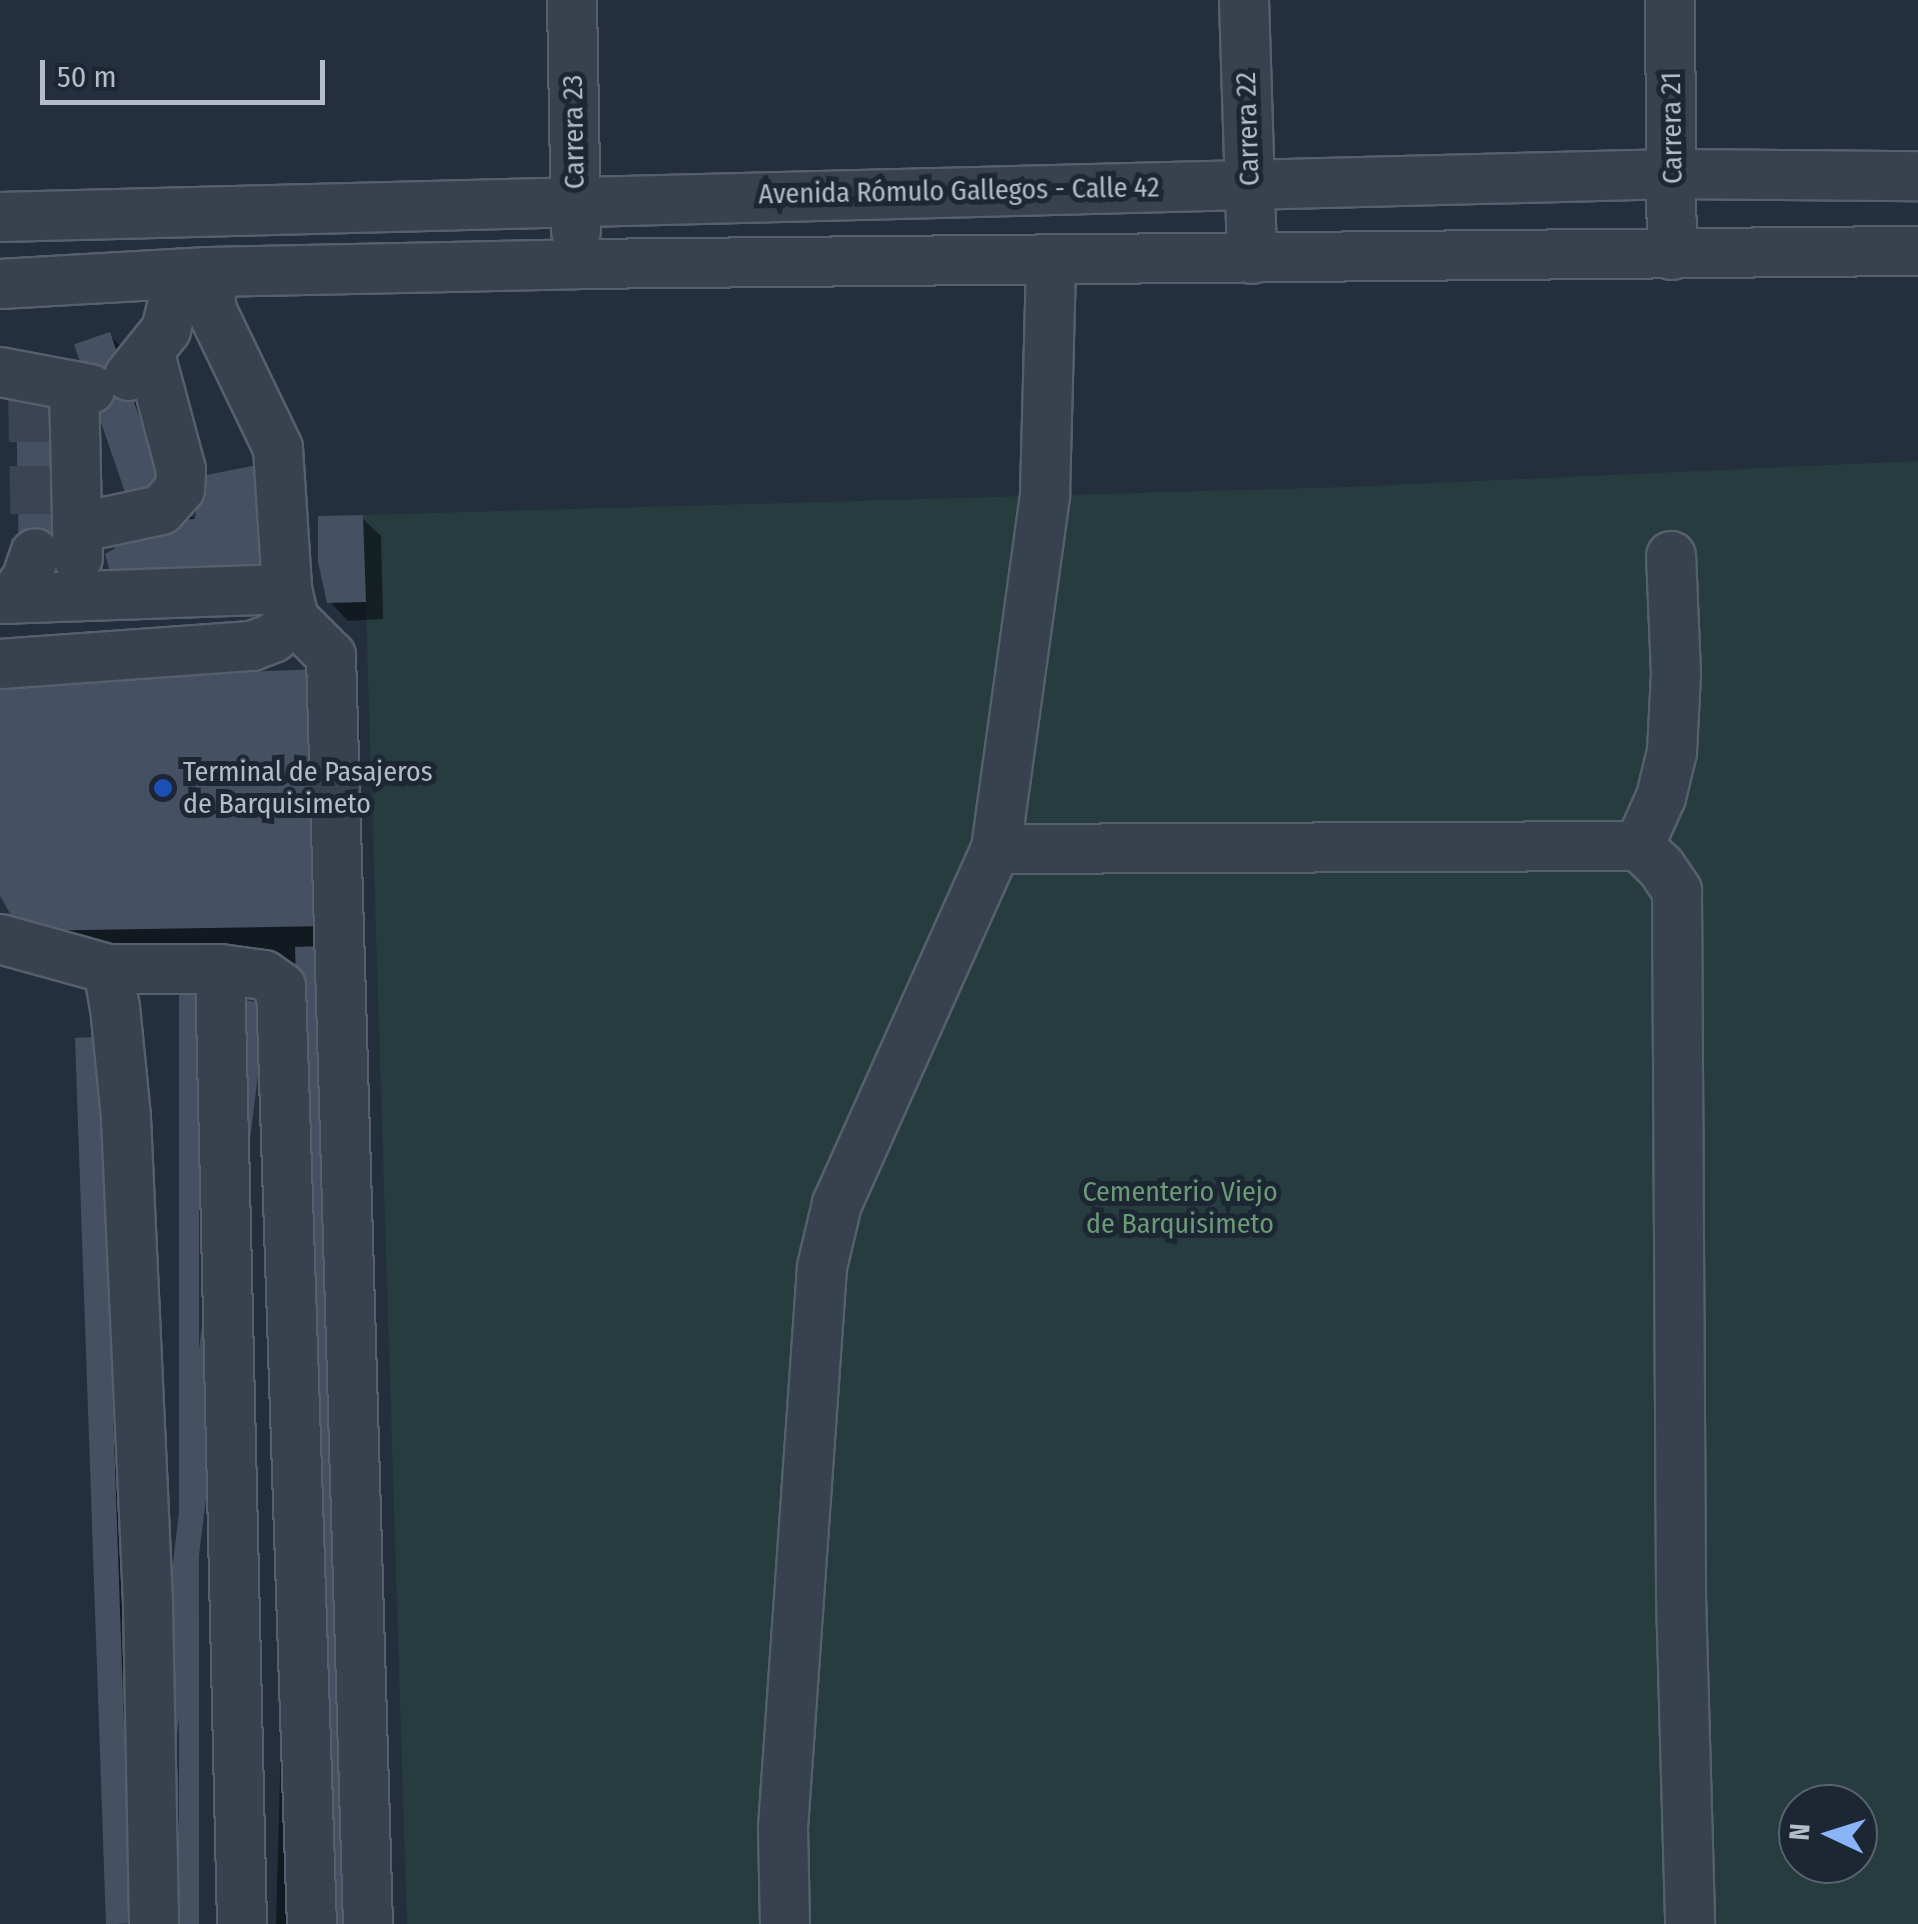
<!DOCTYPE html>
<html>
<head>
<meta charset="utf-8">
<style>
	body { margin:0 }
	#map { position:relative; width:1918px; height:1924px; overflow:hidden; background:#242f3e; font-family:"Fira Sans Condensed",sans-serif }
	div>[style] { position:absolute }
	.green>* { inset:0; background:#263c3f }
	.shadow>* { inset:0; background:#0007 }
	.building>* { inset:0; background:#455162; transform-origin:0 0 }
	.minor-tunnel>* { height:48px; margin-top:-24px; transform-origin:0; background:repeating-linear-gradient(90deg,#3a4453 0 48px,transparent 0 72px) }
	.roads { filter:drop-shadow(2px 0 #565f6c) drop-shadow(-2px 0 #565f6c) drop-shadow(0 2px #565f6c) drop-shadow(0 -2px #565f6c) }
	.minor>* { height:48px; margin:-24px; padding:0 24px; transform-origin:24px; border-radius:24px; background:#38414e }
	.dots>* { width:28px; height:28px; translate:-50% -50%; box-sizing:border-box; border:5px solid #1d2633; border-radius:50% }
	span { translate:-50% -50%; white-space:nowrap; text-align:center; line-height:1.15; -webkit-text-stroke:10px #1d2633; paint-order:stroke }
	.street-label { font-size:28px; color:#b4bcc9 }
	.poi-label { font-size:28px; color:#b4bcc9 }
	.left { translate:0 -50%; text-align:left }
	.park-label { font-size:28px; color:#6b9a76 }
	.north { position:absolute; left:1778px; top:1784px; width:100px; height:100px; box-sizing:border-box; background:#1d2633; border:2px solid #59626f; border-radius:50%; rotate:274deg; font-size:28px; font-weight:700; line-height:40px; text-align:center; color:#b4bcc9 }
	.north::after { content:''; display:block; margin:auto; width:35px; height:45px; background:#8ab4f8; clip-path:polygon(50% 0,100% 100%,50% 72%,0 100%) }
	.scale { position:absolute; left:40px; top:60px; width:285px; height:45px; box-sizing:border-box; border:5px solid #b4bcc9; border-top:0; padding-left:12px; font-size:30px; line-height:35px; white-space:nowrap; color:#b4bcc9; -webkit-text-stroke:8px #1d2633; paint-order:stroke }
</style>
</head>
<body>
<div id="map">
	<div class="green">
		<div style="clip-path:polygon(evenodd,1918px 461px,1918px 1924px,407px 1924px,363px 515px,1346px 487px,1918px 461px,1798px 1804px,1858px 1804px,1858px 1864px,1798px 1864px,1798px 1804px)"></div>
	</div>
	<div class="shadow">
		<div style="clip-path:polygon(109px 335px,137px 363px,196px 527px,204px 478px,256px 468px,284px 496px,295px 547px,298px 601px,141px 603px,113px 575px,108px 555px,117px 551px,118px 539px,129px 524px,150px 524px,131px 505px,78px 347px)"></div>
		<div style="clip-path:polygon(362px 518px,381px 536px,383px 619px,348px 621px,330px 602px)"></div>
		<div style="clip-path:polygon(322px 671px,359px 708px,364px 962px,337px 962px,360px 986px,394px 1924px,276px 1924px,300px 1040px,298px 963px,60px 967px,0 890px)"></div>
		<div style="clip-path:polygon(99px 1039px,163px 1924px,106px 1924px)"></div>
	</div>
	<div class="building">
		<div style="left:110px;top:332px;width:171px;height:38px;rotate:71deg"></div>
		<div style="left:56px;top:393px;width:161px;height:40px;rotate:89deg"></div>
		<div style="clip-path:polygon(257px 465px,271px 574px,111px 576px,105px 554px,114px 549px,116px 538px,128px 522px,195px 519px,201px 476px)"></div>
		<div style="clip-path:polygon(363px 515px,366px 602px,327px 603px,318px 562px,318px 516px)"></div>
		<div style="clip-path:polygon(323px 669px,328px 926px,20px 931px,0 896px,0 681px)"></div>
		<div style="clip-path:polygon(324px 946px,360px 1924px,326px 1924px,295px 947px)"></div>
		<div style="left:179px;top:993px;width:20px;height:931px"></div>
		<div style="left:242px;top:1000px;width:25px;height:925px;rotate:7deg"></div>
		<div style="left:100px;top:1037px;width:887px;height:25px;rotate:88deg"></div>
	</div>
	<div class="minor-tunnel">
		<div style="left:32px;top:394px;width:160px;rotate:88.9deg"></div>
	</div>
	<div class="roads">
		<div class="minor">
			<div style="left:572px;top:0;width:231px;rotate:89deg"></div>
			<div style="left:1244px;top:0;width:259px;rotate:88.2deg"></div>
			<div style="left:1670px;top:0;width:255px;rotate:89.6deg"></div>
			<div style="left:0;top:217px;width:1675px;rotate:-1.47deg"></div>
			<div style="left:1674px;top:174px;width:244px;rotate:0.5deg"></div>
			<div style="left:209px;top:272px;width:39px;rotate:86deg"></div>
			<div style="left:212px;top:311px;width:152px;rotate:64.3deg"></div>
			<div style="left:278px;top:448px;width:141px;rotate:86.3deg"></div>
			<div style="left:287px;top:589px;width:31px;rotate:77deg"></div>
			<div style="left:294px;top:619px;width:52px;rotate:45deg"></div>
			<div style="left:331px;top:656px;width:1269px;rotate:88.33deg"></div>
			<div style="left:0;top:284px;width:209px;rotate:-3.3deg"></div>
			<div style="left:209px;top:272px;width:368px;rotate:-1.2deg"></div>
			<div style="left:577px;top:264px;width:1341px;rotate:-0.56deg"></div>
			<div style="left:0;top:372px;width:92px;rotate:10.7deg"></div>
			<div style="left:129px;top:376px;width:59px;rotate:-51.2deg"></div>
			<div style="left:166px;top:330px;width:58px;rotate:-76deg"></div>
			<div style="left:74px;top:386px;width:172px;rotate:88.7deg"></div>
			<div style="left:77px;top:528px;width:86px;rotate:-12.1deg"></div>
			<div style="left:161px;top:510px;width:28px;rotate:-48deg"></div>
			<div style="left:180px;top:489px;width:19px;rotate:-87deg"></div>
			<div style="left:181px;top:470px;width:120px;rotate:-105deg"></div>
			<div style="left:0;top:599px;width:287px;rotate:-2deg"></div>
			<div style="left:11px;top:599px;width:24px;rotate:-52deg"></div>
			<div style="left:26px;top:580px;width:28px;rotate:-71deg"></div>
			<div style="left:0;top:664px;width:253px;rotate:-4.1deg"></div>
			<div style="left:252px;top:646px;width:22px;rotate:-21deg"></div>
			<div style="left:273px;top:638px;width:28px;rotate:-42deg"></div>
			<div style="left:1639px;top:846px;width:54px;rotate:-65.8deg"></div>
			<div style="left:1661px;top:797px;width:46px;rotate:-76.3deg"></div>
			<div style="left:1672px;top:752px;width:78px;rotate:-87.1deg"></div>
			<div style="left:1676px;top:674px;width:118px;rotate:-92.4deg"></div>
			<div style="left:996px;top:849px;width:643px;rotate:-0.27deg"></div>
			<div style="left:1639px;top:846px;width:30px;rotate:44deg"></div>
			<div style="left:1661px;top:867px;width:29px;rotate:56deg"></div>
			<div style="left:1677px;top:891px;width:705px;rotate:89.67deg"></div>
			<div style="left:1681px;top:1596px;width:328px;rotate:88.4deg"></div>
			<div style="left:0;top:939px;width:112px;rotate:15.5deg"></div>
			<div style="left:108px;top:969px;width:39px;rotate:80deg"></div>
			<div style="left:115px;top:1007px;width:112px;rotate:84.3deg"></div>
			<div style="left:126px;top:1118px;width:489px;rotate:87.4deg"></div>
			<div style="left:148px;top:1607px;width:317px;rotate:88.9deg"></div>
			<div style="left:108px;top:969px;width:112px"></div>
			<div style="left:220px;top:969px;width:955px;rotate:88.68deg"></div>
			<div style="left:220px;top:969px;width:44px;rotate:7.8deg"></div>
			<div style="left:264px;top:975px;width:21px;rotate:35deg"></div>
			<div style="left:281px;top:987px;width:938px;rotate:88.11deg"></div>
			<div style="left:785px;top:1924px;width:96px;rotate:-91.2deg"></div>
			<div style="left:783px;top:1828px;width:562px;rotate:-86.02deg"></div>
			<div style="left:822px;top:1267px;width:65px;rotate:-76.6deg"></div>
			<div style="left:837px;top:1204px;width:389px;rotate:-65.9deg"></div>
			<div style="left:996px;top:849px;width:358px;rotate:-82.1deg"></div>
			<div style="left:1045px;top:494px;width:233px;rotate:-88.5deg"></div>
		</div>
	</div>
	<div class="dots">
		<div style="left:163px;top:788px;background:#1a4fb4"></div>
	</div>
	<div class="street-label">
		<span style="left:1672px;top:128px;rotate:-91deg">Carrera 21</span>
		<span style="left:1248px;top:129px;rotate:-92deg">Carrera 22</span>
		<span style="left:574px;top:132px;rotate:-91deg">Carrera 23</span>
		<span style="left:959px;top:191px;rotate:-1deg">Avenida Rómulo Gallegos - Calle 42</span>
	</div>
	<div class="poi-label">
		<span class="left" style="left:183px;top:788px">Terminal de Pasajeros<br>de Barquisimeto</span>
	</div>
	<div class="park-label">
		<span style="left:1180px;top:1208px">Cementerio Viejo<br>de Barquisimeto</span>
	</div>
	<div class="north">N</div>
	<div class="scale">50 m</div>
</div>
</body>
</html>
